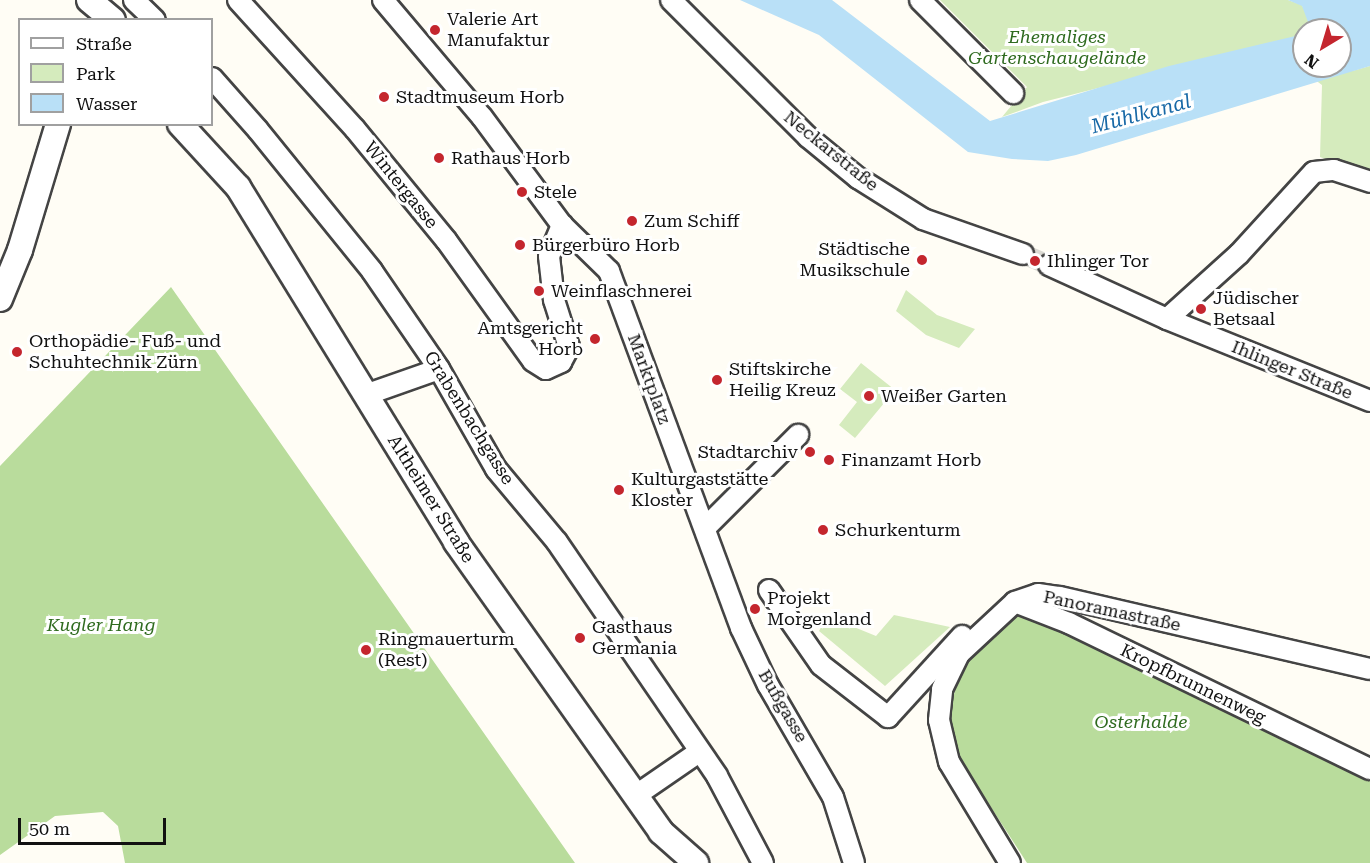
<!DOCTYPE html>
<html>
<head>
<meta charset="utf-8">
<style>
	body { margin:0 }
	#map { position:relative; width:1370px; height:863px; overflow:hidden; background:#fffdf5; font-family:"Roboto Serif",serif }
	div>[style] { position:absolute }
	.green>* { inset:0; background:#d5ebbd }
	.forest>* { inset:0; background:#b9dc9c }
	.water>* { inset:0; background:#b9e0f7 }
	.minor-tunnel>* { height:20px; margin-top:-10px; transform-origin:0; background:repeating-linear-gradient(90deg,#dbdad3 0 20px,transparent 0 30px) }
	.roads { filter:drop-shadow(2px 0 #444) drop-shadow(-2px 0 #444) drop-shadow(0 2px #444) drop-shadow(0 -2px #444) }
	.minor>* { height:20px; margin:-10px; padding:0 10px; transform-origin:10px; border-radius:10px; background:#fff }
	.tertiary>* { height:24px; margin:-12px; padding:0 12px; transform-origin:12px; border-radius:12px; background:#fff }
	.dots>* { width:16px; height:16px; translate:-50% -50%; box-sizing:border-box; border:3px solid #fff; border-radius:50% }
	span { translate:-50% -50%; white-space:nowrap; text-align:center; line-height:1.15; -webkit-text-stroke:6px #fff; paint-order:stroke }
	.poi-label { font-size:18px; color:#111 }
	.left { translate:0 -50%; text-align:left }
	.right { translate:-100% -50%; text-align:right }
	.park-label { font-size:18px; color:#2f6b1f; font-style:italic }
	.street-label { font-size:18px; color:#111 }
	.water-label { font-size:20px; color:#1768a6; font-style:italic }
	.legend { position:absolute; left:18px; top:18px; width:195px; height:108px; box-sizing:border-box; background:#fff; border:2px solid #a0a0a0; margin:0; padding:8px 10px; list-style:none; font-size:18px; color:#111 }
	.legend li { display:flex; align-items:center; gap:12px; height:30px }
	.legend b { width:30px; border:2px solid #a0a0a0 }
	.north { position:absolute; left:1292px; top:18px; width:60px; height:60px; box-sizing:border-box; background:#fff; border:2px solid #a0a0a0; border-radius:50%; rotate:218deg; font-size:16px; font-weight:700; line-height:24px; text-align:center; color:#111 }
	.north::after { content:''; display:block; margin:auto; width:21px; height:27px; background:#c4262e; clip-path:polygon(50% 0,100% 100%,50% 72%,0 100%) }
	.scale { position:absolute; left:18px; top:818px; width:148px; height:27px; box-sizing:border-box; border:3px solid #111; border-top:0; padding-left:8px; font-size:18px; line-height:21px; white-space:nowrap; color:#111; -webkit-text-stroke:4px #fff; paint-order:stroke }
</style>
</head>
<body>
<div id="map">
	<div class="green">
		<div style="clip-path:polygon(940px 0,1288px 0,1302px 5px,1312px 27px,1290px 39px,1304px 66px,1352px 71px,1370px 66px,1370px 176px,1320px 157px,1322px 85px,1268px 45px,1043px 102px,1002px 117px,1027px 87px)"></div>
		<div style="clip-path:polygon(906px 290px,937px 315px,975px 329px,959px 348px,926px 335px,896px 311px)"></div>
		<div style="clip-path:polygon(861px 363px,895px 390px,855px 438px,839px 425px,857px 402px,840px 389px)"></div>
		<div style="clip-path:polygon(894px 615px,950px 627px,885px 686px,819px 631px,827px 616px,876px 636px)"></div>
	</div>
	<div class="forest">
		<div style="clip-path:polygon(171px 287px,575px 863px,125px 863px,118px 826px,103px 812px,55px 816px,0 855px,0 466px)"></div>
		<div style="clip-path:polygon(1029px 598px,1370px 779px,1370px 863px,1027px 863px,957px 755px,950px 713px,963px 652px)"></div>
	</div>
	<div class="water">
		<div style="clip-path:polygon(740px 0,832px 0,990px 121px,1169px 66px,1304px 34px,1304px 66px,1340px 66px,1340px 30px,1311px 30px,1302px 6px,1288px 0,1370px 0,1370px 66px,1076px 155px,1048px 161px,1012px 159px,968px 152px,819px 35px)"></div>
	</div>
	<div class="minor-tunnel">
		<div style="left:1023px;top:254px;width:28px;rotate:23deg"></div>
	</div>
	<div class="roads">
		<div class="minor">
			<div style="left:134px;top:0;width:29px;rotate:44deg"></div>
			<div style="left:238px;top:0;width:174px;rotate:47.8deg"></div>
			<div style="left:355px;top:129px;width:144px;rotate:50.7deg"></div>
			<div style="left:446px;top:240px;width:149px;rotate:54.3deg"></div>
			<div style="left:533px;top:361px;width:15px;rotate:32deg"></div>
			<div style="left:546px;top:369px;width:17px;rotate:-25deg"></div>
			<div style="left:561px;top:362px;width:17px;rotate:-62deg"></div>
			<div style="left:569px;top:347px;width:49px;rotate:-107.7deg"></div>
			<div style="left:554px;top:300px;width:44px;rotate:-96.5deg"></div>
			<div style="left:549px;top:256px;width:34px;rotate:-67deg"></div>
			<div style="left:383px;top:0;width:153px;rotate:49.8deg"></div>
			<div style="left:482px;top:117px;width:134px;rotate:53.5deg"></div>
			<div style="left:562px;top:225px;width:66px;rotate:44.4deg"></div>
			<div style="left:609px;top:271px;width:381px;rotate:69.7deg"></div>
			<div style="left:741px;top:628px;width:63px;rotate:64.7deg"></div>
			<div style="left:768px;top:685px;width:129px;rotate:59.9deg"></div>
			<div style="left:833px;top:797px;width:69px;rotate:72.3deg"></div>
			<div style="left:671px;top:0;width:194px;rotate:45deg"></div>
			<div style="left:808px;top:137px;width:65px;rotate:39.4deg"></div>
			<div style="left:858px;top:178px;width:77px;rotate:32.2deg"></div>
			<div style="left:923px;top:219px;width:106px;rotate:19.3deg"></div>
			<div style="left:920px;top:0;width:132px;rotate:45deg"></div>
			<div style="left:212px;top:78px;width:69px;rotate:48.5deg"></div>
			<div style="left:258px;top:130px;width:181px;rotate:51deg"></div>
			<div style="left:372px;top:271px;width:119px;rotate:55.6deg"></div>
			<div style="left:439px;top:369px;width:115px;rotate:60.3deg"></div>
			<div style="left:496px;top:469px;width:95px;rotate:50.1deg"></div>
			<div style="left:557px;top:542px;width:283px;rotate:55.6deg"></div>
			<div style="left:717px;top:776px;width:98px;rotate:62.1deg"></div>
			<div style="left:1049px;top:265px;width:130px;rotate:24.6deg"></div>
			<div style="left:1167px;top:319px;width:219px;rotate:22deg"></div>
			<div style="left:1167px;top:319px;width:97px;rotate:-42.1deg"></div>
			<div style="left:1239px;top:254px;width:111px;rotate:-47.6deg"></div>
			<div style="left:1314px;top:172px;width:20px;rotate:-6deg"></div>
			<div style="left:1334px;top:170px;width:38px;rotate:18deg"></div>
			<div style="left:368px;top:394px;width:75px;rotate:-19.4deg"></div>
			<div style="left:705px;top:528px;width:132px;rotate:-45deg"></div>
			<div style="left:769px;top:590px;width:91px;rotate:55.3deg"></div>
			<div style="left:821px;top:665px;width:85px;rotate:37.8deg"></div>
			<div style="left:888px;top:717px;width:110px;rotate:-47.6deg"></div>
			<div style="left:1015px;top:602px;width:58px;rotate:21.3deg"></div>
			<div style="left:1069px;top:623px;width:335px;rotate:25.9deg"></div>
			<div style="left:635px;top:796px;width:78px;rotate:-34.5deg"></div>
			<div style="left:1010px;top:863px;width:118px;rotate:-121.1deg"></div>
			<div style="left:949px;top:762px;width:43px;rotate:-103.4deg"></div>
			<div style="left:939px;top:720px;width:31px;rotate:-84deg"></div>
			<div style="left:942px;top:689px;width:39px;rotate:-64deg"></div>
			<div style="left:959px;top:654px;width:76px;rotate:-42.9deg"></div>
			<div style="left:1015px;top:602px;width:24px;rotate:-19deg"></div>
			<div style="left:1038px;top:594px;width:22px;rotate:8deg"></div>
			<div style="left:1060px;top:597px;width:318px;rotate:13.1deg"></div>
		</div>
		<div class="tertiary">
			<div style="left:89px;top:0;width:31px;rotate:40deg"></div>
			<div style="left:180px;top:124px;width:86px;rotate:47.4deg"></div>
			<div style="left:238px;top:187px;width:417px;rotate:58.4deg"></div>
			<div style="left:456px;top:542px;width:355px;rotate:54.7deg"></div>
			<div style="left:661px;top:832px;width:47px;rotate:41.5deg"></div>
			<div style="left:0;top:299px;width:53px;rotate:-67.8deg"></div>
			<div style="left:20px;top:250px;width:132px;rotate:-73.2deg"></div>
		</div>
	</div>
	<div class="dots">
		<div style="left:435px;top:30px;background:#c4262e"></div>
		<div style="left:384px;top:97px;background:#c4262e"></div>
		<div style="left:439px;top:158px;background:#c4262e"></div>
		<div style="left:522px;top:192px;background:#c4262e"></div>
		<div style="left:632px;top:221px;background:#c4262e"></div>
		<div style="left:520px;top:245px;background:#c4262e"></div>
		<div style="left:922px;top:260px;background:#c4262e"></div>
		<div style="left:1035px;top:261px;background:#c4262e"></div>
		<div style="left:539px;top:291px;background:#c4262e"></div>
		<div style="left:1201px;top:309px;background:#c4262e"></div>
		<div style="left:595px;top:339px;background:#c4262e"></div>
		<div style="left:17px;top:352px;background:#c4262e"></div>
		<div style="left:717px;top:380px;background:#c4262e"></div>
		<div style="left:869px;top:396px;background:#c4262e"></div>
		<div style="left:810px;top:452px;background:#c4262e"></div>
		<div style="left:829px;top:460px;background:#c4262e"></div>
		<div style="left:619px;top:490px;background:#c4262e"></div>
		<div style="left:823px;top:530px;background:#c4262e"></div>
		<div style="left:755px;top:609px;background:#c4262e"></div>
		<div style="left:580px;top:638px;background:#c4262e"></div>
		<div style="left:366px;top:650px;background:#c4262e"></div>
	</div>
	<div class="poi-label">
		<span class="left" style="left:447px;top:30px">Valerie Art<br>Manufaktur</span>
		<span class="left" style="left:396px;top:97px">Stadtmuseum Horb</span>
		<span class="left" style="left:451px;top:158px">Rathaus Horb</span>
		<span class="left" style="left:534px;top:192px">Stele</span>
		<span class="left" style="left:644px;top:221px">Zum Schiff</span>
		<span class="left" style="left:532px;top:245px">Bürgerbüro Horb</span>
		<span class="right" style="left:910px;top:260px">Städtische<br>Musikschule</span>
		<span class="left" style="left:1047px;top:261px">Ihlinger Tor</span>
		<span class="left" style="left:551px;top:291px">Weinflaschnerei</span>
		<span class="left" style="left:1213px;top:309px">Jüdischer<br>Betsaal</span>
		<span class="right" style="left:583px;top:339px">Amtsgericht<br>Horb</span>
		<span class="left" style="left:29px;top:352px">Orthopädie- Fuß- und<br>Schuhtechnik Zürn</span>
		<span class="left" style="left:729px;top:380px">Stiftskirche<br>Heilig Kreuz</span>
		<span class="left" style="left:881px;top:396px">Weißer Garten</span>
		<span class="right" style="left:798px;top:452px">Stadtarchiv</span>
		<span class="left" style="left:841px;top:460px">Finanzamt Horb</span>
		<span class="left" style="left:631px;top:490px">Kulturgaststätte<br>Kloster</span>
		<span class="left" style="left:835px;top:530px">Schurkenturm</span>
		<span class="left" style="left:767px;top:609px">Projekt<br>Morgenland</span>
		<span class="left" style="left:592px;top:638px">Gasthaus<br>Germania</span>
		<span class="left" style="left:378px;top:650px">Ringmauerturm<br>(Rest)</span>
	</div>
	<div class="park-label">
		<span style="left:1057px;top:48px">Ehemaliges<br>Gartenschaugelände</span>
		<span style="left:101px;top:625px">Kugler Hang</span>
		<span style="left:1141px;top:722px">Osterhalde</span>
	</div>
	<div class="street-label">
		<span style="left:831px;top:151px;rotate:39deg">Neckarstraße</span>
		<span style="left:401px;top:185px;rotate:51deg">Wintergasse</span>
		<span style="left:1292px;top:370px;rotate:22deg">Ihlinger Straße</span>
		<span style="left:649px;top:379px;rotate:70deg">Marktplatz</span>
		<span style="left:469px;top:418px;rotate:58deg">Grabenbachgasse</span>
		<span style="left:431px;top:499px;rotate:58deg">Altheimer Straße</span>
		<span style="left:1112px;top:611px;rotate:12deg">Panoramastraße</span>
		<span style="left:1193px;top:684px;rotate:26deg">Kropfbrunnenweg</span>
		<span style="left:783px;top:706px;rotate:60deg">Bußgasse</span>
	</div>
	<div class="water-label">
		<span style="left:1141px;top:114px;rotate:-15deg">Mühlkanal</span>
	</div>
	<ul class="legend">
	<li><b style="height:8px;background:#fff"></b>Straße</li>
	<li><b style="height:16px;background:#d5ebbd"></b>Park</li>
	<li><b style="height:16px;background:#b9e0f7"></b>Wasser</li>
	</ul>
	<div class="north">N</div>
	<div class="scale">50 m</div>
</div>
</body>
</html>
